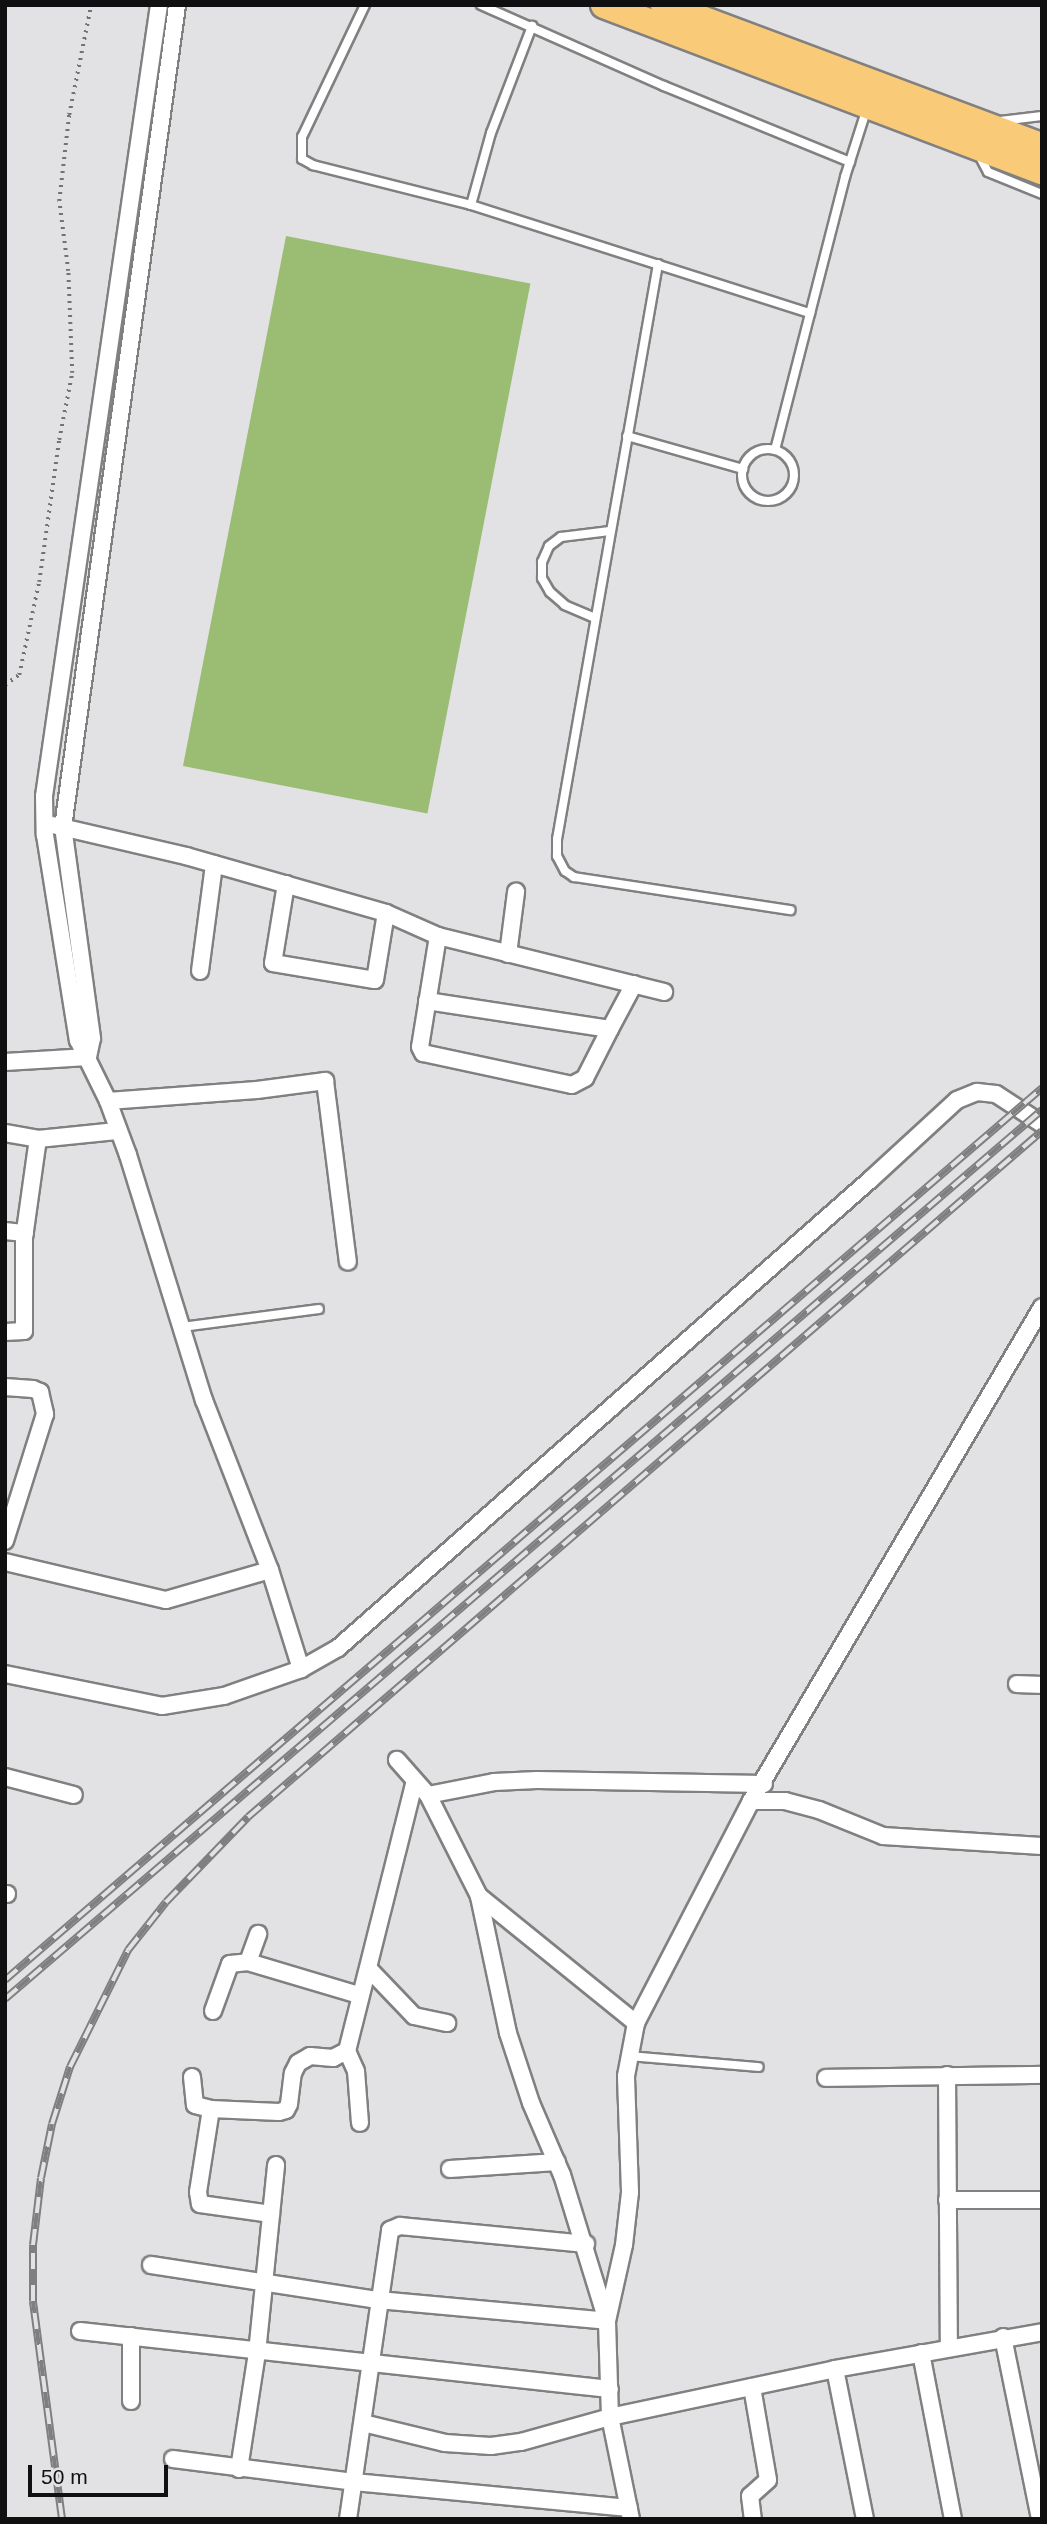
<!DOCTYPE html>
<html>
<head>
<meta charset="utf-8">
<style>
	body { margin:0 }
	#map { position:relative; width:1047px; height:2524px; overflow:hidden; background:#e2e2e4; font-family:Helvetica,sans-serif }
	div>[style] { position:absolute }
	.green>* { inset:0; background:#9bbd73; transform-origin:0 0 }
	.path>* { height:3.5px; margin-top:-1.75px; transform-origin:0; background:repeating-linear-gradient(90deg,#727272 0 2px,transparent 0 7px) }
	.roads { filter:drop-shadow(2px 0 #808081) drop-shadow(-2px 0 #808081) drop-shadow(0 2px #808081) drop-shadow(0 -2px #808081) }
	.lane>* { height:8px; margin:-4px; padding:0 4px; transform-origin:4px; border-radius:4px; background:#fff }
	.lane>.ring { margin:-4px; padding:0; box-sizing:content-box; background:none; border:8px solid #fff; border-radius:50% }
	.street>* { height:16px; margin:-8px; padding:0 8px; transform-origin:8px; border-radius:8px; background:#fff }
	.primary>* { height:26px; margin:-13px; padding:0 13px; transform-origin:13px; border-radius:13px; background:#f9ca78 }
	.rail>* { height:8px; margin-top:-4px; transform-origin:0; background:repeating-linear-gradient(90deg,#e2e2e4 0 16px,#7f7f80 0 32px); box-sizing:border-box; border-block:2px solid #7f7f80 }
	span { translate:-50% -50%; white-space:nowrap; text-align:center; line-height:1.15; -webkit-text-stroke:5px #e2e2e4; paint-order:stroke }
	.frame { position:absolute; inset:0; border:7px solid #101010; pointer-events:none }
	.scale { position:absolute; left:28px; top:2465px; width:140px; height:32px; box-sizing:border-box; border:4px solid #101010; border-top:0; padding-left:9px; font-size:21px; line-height:24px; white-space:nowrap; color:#101010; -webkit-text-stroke:5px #e2e2e4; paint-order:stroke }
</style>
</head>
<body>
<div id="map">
	<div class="green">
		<div style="left:286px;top:236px;width:249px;height:540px;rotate:11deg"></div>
	</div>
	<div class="path">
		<div style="left:5px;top:685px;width:17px;rotate:-36deg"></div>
		<div style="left:19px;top:675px;width:95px;rotate:-77.9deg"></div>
		<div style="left:39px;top:582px;width:143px;rotate:-82deg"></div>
		<div style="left:59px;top:440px;width:68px;rotate:-79deg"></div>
		<div style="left:72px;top:373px;width:102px;rotate:-92.2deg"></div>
		<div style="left:68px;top:271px;width:71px;rotate:-97.3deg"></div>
		<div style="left:59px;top:201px;width:87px;rotate:-83.4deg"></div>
		<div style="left:69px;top:115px;width:112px;rotate:-78.7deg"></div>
	</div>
	<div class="roads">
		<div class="lane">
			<div style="left:365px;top:5px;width:146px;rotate:115.5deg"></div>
			<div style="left:302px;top:137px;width:22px;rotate:90deg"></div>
			<div style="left:302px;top:159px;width:13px;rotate:29deg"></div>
			<div style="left:313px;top:165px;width:163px;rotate:14.2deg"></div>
			<div style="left:471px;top:205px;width:356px;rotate:17.7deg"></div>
			<div style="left:481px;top:5px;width:200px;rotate:23.9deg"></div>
			<div style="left:664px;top:86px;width:201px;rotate:22.2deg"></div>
			<div style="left:1000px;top:121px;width:42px;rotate:-6.8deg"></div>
			<div style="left:979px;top:155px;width:19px;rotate:62deg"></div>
			<div style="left:988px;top:172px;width:58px;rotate:22.2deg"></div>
			<div style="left:471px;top:205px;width:75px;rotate:-74.5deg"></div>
			<div style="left:491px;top:133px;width:115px;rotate:-69deg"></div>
			<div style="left:658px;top:264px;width:584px;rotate:99.96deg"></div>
			<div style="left:557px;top:839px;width:17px;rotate:90deg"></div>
			<div style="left:557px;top:856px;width:17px;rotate:62deg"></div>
			<div style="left:565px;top:871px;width:11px;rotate:34deg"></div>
			<div style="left:574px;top:877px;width:219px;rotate:8.7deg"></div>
			<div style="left:627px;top:436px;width:121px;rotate:15.9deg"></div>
			<div class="ring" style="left:742px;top:449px;width:44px;height:44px"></div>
			<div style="left:775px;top:450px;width:282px;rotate:-75.6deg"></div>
			<div style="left:845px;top:177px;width:72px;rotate:-72.3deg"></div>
			<div style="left:595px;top:618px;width:33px;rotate:-157deg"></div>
			<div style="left:565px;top:605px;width:20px;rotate:-139deg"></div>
			<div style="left:550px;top:592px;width:16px;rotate:-120deg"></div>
			<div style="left:542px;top:578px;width:16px;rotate:-90deg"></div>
			<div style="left:542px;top:562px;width:17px;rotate:-66deg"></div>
			<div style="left:549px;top:546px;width:15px;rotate:-37deg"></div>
			<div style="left:561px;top:537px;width:49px;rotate:-7deg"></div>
			<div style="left:182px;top:1327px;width:138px;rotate:-7.5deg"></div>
			<div style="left:630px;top:2056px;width:129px;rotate:4.9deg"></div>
		</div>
		<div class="street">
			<div style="left:159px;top:5px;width:799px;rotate:98.27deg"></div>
			<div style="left:44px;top:796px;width:39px;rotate:89deg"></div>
			<div style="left:45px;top:835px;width:208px;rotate:80.9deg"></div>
			<div style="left:78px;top:1040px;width:68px;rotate:63.8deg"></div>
			<div style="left:108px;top:1101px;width:58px;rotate:69.7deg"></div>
			<div style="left:128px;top:1155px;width:257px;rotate:72.8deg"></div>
			<div style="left:204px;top:1400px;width:182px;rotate:68.8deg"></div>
			<div style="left:270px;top:1570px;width:104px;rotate:72.6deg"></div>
			<div style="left:53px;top:825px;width:137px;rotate:13.1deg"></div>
			<div style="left:186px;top:856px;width:208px;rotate:15.9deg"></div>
			<div style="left:386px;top:913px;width:57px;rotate:23.9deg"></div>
			<div style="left:438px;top:936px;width:233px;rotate:13.9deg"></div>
			<div style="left:286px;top:884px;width:80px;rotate:99.3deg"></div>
			<div style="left:273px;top:963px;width:103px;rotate:9.5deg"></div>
			<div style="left:375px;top:980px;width:68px;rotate:-80.7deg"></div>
			<div style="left:438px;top:936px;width:112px;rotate:99.2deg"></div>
			<div style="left:420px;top:1047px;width:7px;rotate:63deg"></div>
			<div style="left:423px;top:1053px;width:152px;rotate:12.1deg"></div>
			<div style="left:572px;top:1085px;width:15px;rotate:-28deg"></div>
			<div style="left:585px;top:1078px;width:55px;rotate:-63deg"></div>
			<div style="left:508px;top:954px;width:63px;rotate:-82.6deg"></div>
			<div style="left:200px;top:971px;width:108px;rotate:-82.5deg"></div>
			<div style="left:427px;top:1001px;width:185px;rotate:8.7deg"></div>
			<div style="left:610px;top:1029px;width:51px;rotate:-61.9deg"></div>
			<div style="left:88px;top:1057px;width:19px;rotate:-78deg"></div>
			<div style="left:92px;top:1038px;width:213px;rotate:-97.8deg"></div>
			<div style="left:63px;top:827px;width:830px;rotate:-82.1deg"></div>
			<div style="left:5px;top:1062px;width:83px;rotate:-3.4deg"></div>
			<div style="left:108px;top:1101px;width:149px;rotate:-4.2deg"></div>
			<div style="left:257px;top:1090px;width:69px;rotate:-7.5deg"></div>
			<div style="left:325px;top:1081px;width:182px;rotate:82.8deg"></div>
			<div style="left:5px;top:1133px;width:34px;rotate:10deg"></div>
			<div style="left:38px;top:1139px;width:79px;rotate:-5.8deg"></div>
			<div style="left:5px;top:1231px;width:20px;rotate:6deg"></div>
			<div style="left:5px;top:1332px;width:19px;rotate:-3deg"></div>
			<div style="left:24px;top:1331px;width:93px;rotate:-90deg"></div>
			<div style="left:24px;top:1238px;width:100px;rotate:-82deg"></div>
			<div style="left:5px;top:1387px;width:28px;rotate:4deg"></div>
			<div style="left:33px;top:1389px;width:8px;rotate:23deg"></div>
			<div style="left:40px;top:1392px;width:23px;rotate:77deg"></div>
			<div style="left:45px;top:1414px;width:133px;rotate:107.5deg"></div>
			<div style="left:5px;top:1562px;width:165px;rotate:13.3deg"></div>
			<div style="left:166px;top:1600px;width:108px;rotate:-16.1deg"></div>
			<div style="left:5px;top:1674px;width:160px;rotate:11.5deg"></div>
			<div style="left:162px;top:1706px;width:63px;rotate:-9.2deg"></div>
			<div style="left:224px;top:1696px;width:82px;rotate:-19.3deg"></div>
			<div style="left:301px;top:1669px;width:43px;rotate:-29.6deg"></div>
			<div style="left:338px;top:1648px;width:709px;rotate:-41.34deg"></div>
			<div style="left:870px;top:1180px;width:118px;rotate:-42.6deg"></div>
			<div style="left:957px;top:1100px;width:22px;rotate:-22deg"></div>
			<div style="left:977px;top:1092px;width:19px;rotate:6deg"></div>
			<div style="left:996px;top:1094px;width:55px;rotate:33.1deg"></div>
			<div style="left:1017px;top:1684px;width:25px;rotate:2deg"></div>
			<div style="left:5px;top:1777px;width:71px;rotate:14.6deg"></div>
			<div style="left:428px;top:1795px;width:67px;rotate:-11.1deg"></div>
			<div style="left:494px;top:1782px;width:43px;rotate:-2.7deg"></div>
			<div style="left:537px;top:1780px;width:227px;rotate:1deg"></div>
			<div style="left:751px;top:1801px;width:34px"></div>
			<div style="left:785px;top:1801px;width:35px;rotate:15deg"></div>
			<div style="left:819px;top:1810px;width:69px;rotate:22.1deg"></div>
			<div style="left:883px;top:1836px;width:159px;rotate:3.6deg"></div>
			<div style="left:5px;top:1894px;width:2px"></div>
			<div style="left:479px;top:1896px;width:202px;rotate:39deg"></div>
			<div style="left:248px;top:1962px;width:30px;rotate:-70deg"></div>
			<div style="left:369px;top:1969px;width:65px;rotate:46.2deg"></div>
			<div style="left:414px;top:2016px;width:34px;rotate:12deg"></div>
			<div style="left:213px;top:2011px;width:50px;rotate:-70.1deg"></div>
			<div style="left:230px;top:1964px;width:18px;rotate:-6deg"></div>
			<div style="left:248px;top:1962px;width:116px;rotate:16.6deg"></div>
			<div style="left:347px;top:2051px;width:22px;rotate:66deg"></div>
			<div style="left:356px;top:2071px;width:52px;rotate:85.6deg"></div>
			<div style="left:947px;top:2075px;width:272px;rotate:89.6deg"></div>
			<div style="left:192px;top:2077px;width:28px;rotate:84deg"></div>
			<div style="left:195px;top:2105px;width:16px;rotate:14deg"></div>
			<div style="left:211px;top:2109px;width:68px;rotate:2.5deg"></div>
			<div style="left:279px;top:2112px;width:7px;rotate:-16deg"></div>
			<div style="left:286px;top:2110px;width:7px;rotate:-63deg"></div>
			<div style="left:289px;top:2104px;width:31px;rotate:-83deg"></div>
			<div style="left:293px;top:2073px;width:11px;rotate:-63deg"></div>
			<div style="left:298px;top:2063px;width:14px;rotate:-30deg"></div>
			<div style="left:310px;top:2056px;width:23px;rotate:5deg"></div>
			<div style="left:333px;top:2058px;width:16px;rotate:-27deg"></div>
			<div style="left:347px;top:2051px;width:278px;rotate:-75.9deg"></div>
			<div style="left:826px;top:2078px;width:216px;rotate:-0.8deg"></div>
			<div style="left:211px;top:2109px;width:84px;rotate:98.9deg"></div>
			<div style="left:198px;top:2192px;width:12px;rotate:81deg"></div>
			<div style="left:200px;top:2204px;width:72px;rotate:8deg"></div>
			<div style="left:450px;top:2169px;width:107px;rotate:-3.7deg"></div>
			<div style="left:947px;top:2200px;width:95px"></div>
			<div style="left:151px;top:2265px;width:230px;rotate:8.8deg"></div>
			<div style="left:378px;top:2300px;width:230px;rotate:5.2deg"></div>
			<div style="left:607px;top:2321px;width:153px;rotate:-107.1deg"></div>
			<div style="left:562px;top:2175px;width:78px;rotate:-113.3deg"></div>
			<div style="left:531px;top:2103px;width:74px;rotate:-108.2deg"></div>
			<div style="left:508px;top:2033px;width:140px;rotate:-102deg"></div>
			<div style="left:479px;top:1896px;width:113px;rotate:-116.8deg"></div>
			<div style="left:428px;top:1795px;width:47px;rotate:-131.5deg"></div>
			<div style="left:80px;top:2331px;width:533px;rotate:6.25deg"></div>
			<div style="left:1003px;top:2337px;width:186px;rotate:78.5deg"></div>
			<div style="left:921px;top:2353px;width:169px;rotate:79.1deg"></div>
			<div style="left:835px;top:2369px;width:153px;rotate:78.7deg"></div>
			<div style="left:752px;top:2387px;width:94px;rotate:80.2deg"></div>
			<div style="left:768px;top:2480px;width:24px;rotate:138deg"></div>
			<div style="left:750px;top:2496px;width:23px;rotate:83deg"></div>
			<div style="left:131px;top:2401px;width:65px;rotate:-90deg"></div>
			<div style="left:363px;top:2423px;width:84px;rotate:13.7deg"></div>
			<div style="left:445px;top:2443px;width:46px;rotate:3.7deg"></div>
			<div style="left:491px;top:2446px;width:30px;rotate:-8deg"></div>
			<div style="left:521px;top:2442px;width:92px;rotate:-15.7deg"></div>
			<div style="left:610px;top:2417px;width:230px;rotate:-12deg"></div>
			<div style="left:835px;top:2369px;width:210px;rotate:-10.1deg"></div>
			<div style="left:173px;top:2459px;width:182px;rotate:7.2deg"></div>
			<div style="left:354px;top:2482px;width:276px;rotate:5.4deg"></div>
			<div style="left:239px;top:2469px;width:117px;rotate:-81.2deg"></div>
			<div style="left:257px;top:2353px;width:189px;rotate:-84.2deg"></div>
			<div style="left:348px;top:2519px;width:292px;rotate:-81.7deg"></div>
			<div style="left:390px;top:2230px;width:11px;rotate:-22deg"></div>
			<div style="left:400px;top:2226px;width:187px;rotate:5.5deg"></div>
			<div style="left:631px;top:2519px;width:104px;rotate:-101.6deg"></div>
			<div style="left:610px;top:2417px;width:96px;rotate:-91.8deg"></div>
			<div style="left:607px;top:2321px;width:78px;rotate:-77.4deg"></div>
			<div style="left:624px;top:2245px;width:53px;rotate:-83.5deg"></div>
			<div style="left:630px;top:2192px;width:116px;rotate:-92deg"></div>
			<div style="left:626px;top:2076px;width:54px;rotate:-79.3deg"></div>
			<div style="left:636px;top:2023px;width:250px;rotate:-62.6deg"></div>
			<div style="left:751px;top:1801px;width:573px;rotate:-59.5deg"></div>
		</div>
		<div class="primary">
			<div style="left:604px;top:5px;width:468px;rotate:20.8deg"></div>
			<div style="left:664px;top:5px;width:403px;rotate:20.5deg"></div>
		</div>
	</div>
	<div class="rail">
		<div style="left:5px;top:1980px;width:1368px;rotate:-40.7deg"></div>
		<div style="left:5px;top:1999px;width:1366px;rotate:-40.61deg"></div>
		<div style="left:62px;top:2519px;width:220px;rotate:-97.6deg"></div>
		<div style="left:33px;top:2301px;width:56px;rotate:-90deg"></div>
		<div style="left:33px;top:2245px;width:67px;rotate:-83.2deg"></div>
		<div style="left:41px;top:2178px;width:55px;rotate:-78.5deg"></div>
		<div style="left:52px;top:2124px;width:60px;rotate:-72.5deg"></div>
		<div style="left:70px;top:2067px;width:131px;rotate:-63.6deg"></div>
		<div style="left:128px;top:1950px;width:61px;rotate:-51.6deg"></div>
		<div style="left:166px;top:1902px;width:118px;rotate:-46deg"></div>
		<div style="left:248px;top:1817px;width:1049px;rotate:-40.83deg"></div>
	</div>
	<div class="frame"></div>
	<div class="scale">50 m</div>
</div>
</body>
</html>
